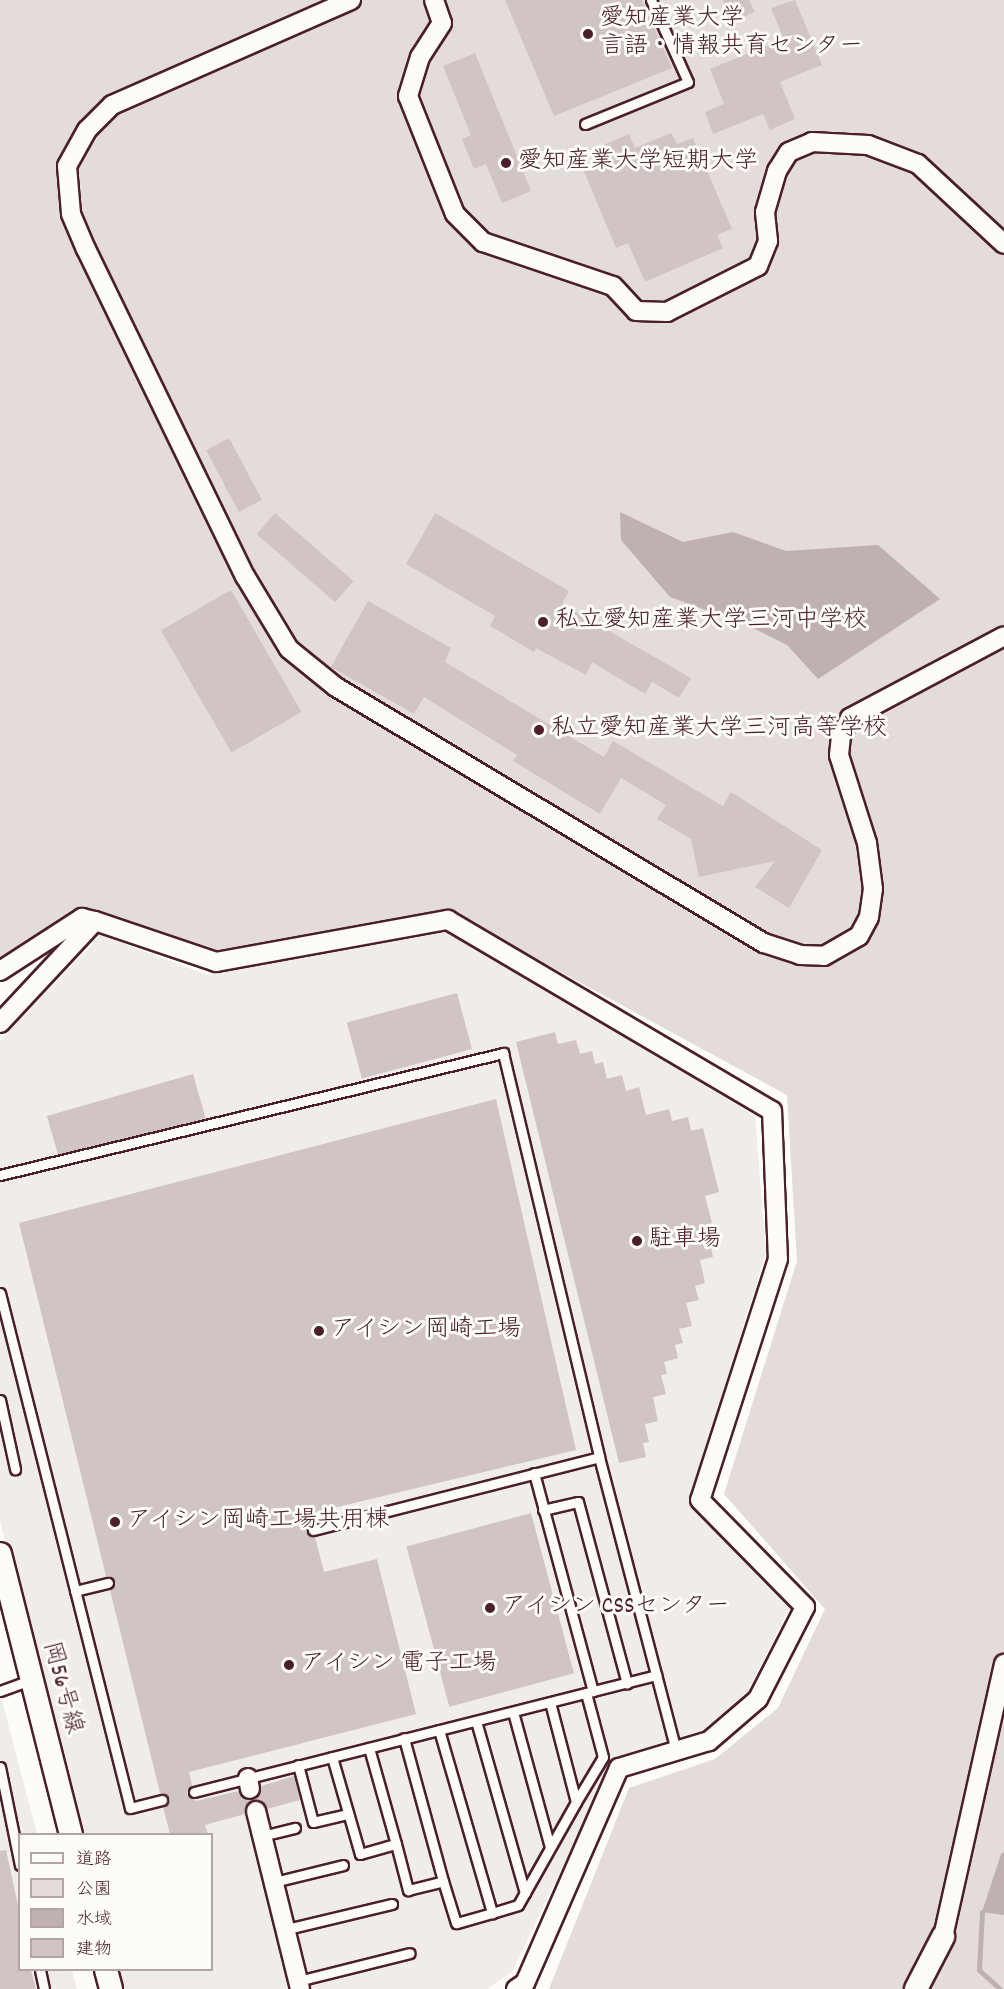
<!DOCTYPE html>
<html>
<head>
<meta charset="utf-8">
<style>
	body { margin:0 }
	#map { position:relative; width:1004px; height:1989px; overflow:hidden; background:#fdfcf7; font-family:Dekko,"Klee One",sans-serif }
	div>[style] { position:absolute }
	.built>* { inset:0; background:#f0ece8 }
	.green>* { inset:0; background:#e3dcda }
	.water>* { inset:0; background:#c0b1b1 }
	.stream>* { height:5px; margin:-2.5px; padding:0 2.5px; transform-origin:2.5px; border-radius:2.5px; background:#c0b1b1 }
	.building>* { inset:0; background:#d0c5c4; transform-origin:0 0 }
	.roads { filter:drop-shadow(2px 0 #4a1f2b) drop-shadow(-2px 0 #4a1f2b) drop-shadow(0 2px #4a1f2b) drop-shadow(0 -2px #4a1f2b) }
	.service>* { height:9px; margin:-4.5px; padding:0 4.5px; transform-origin:4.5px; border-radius:4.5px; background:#fdfcf7 }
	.minor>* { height:18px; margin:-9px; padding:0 9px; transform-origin:9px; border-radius:9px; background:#fdfcf7 }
	.tertiary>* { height:22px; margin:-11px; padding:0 11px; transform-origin:11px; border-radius:11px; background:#fdfcf7 }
	.dots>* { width:16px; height:16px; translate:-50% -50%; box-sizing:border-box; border:3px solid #fdfcf7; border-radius:50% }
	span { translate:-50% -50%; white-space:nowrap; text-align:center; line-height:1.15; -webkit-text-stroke:6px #fdfcf7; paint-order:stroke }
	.poi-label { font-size:24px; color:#4a1f2b }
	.left { translate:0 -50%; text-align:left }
	.street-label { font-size:24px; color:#4a1f2b }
	.legend { position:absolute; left:18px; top:1833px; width:195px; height:138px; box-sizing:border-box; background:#fdfcf7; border:2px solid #b5a4a5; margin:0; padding:8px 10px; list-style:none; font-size:18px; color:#4a1f2b }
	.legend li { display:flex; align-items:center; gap:12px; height:30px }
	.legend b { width:30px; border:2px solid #b5a4a5 }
</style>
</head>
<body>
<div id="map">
	<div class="built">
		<div style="clip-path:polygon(447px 929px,755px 1116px,766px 1252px,690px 1501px,790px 1606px,747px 1694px,702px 1730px,615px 1758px,512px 1972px,487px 1989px,118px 1989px,114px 1970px,212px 1970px,212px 1834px,79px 1834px,0 1520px,0 1041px,101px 935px,207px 975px)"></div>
		<div style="clip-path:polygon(0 1693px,37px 1834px,20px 1834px,20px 1970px,72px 1970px,77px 1989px,0 1989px)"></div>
	</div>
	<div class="green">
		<div style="clip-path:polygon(0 0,1004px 0,1004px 1989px,549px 1989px,629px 1788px,715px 1759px,778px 1708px,825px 1609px,724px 1494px,797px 1261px,787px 1095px,447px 910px,227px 956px,83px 906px,0 957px)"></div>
	</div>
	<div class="water">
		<div style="clip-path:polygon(620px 512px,683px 542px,733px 532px,786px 551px,878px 545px,940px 599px,818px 679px,787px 645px,747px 625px,670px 597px,621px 540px)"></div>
		<div style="clip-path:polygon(1004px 1852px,1004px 1915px,982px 1912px,1001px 1854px)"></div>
	</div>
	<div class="stream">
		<div style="left:982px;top:1912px;width:58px;rotate:93deg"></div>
		<div style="left:979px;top:1970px;width:28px;rotate:42deg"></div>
	</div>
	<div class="building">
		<div style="clip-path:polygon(505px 0,642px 0,672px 68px,554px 116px)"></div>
		<div style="clip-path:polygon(723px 0,749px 0,755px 12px,732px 22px)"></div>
		<div style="clip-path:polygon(795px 0,822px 65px,780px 82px,795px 119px,770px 130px,763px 114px,713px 134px,705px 112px,724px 104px,710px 69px,784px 39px,771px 8px)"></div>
		<div style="clip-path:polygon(475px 53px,531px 191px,502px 203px,486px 164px,474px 169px,462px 139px,471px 135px,443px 66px)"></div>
		<div style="clip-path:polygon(671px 133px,677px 144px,693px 138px,732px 229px,717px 235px,723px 248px,645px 282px,628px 243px,616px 248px,583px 169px,602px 161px,596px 148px,629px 134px,635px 148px)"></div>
		<div style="left:229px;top:438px;width:70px;height:26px;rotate:62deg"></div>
		<div style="left:275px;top:513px;width:104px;height:28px;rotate:41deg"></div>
		<div style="clip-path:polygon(435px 513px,569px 591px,562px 604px,691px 678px,679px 698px,652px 682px,645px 694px,592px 662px,586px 675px,536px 648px,534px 652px,490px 626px,495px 616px,406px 564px)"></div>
		<div style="left:231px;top:590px;width:141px;height:81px;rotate:60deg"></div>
		<div style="clip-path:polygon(368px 601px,451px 648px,445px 662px,604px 757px,613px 741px,723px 806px,731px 792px,822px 850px,789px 908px,755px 887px,775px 861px,699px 877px,691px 839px,657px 819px,666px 805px,621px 778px,600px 814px,513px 761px,517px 755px,424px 697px,414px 714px,331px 667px)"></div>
		<div style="left:457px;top:993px;width:58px;height:114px;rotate:75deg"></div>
		<div style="clip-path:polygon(555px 1032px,558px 1044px,576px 1040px,580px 1054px,592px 1051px,595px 1064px,603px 1062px,607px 1079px,622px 1075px,626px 1091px,639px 1087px,646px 1115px,669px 1109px,672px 1121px,688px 1117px,691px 1131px,703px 1128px,719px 1192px,705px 1196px,712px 1223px,706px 1225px,713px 1257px,700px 1260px,705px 1283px,695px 1286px,699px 1300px,686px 1303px,692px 1326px,679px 1329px,683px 1343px,675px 1345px,678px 1358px,664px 1362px,667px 1374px,661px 1375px,666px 1394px,653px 1397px,658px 1421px,645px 1424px,649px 1442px,643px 1443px,646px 1457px,619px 1463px,516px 1042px)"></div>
		<div style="left:193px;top:1074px;width:46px;height:152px;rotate:74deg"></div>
		<div style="clip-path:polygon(496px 1099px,576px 1450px,308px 1514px,311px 1524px,307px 1532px,315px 1537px,324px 1572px,377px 1559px,416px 1714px,189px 1772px,192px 1785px,187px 1793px,196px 1801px,239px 1791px,246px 1799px,253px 1800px,260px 1793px,261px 1786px,294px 1776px,300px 1800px,267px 1809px,260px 1800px,253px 1800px,245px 1807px,245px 1814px,205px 1825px,208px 1834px,170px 1834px,163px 1807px,169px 1799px,160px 1793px,110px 1590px,115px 1582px,106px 1576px,19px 1223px)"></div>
		<div style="left:531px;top:1513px;width:166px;height:129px;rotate:75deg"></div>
		<div style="clip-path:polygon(6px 1850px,20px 1914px,20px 1970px,31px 1970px,36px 1989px,0 1989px,0 1851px)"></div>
	</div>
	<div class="roads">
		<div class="service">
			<div style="left:585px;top:124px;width:111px;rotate:-22.2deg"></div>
			<div style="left:688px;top:82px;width:90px;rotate:-114.3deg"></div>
			<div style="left:0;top:1175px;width:518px;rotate:-13.63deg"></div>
			<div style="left:503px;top:1053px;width:415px;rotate:76.6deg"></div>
			<div style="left:599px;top:1457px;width:304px;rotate:75.3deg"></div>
			<div style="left:0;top:1293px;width:531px;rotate:75.83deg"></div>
			<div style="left:130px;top:1808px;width:33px;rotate:-14deg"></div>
			<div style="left:0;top:1400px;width:71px;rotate:77.7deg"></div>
			<div style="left:534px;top:1473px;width:226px;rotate:74.9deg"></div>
			<div style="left:543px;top:1510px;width:36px;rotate:-13deg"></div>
			<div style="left:578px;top:1502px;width:188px;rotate:74.9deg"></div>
			<div style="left:313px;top:1530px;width:295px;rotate:-14.3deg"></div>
			<div style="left:75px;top:1591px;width:34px;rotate:-14deg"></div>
			<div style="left:0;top:1691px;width:33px;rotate:-20deg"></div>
			<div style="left:513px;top:1712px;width:140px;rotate:74.7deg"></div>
			<div style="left:476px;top:1721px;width:179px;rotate:74.1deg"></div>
			<div style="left:439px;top:1730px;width:191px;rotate:73.8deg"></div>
			<div style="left:492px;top:1913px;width:37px;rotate:164deg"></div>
			<div style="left:456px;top:1923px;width:44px;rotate:-107.2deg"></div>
			<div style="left:332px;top:1757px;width:101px;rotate:73.9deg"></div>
			<div style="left:360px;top:1854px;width:37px;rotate:-16deg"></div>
			<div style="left:396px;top:1844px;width:100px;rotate:-105.7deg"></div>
			<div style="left:298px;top:1765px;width:59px;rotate:75.3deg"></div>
			<div style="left:313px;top:1822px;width:36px;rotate:-13deg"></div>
			<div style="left:0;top:1767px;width:100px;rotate:78.5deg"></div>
			<div style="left:194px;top:1792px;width:477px;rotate:-14.2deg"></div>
			<div style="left:576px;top:1802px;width:52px;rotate:-59deg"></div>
			<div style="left:603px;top:1757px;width:66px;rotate:-104.9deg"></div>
			<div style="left:262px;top:1836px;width:34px;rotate:-14deg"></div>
			<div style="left:396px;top:1844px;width:48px;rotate:75.4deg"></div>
			<div style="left:408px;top:1890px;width:36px;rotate:-14deg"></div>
			<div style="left:443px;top:1881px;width:148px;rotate:-105.3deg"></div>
			<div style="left:274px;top:1882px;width:71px;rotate:-13.8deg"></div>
			<div style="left:492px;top:1913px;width:27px;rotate:-17deg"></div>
			<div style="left:518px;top:1905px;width:118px;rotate:-60.6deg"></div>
			<div style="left:576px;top:1802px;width:103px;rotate:-104.6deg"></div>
			<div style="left:287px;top:1929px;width:108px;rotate:-13.4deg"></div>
			<div style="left:40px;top:1970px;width:19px;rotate:78deg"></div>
			<div style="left:298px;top:1981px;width:115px;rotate:-14deg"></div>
		</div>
		<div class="minor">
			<div style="left:351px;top:0;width:261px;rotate:156.3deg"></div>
			<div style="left:112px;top:105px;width:35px;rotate:135deg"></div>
			<div style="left:87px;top:130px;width:41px;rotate:119.1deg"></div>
			<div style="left:67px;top:166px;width:48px;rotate:85.2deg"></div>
			<div style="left:71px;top:214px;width:38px;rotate:67deg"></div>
			<div style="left:86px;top:249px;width:364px;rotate:64.1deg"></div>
			<div style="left:245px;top:576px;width:85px;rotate:58.9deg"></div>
			<div style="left:289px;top:649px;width:60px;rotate:39deg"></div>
			<div style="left:336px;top:687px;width:499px;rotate:30.9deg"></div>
			<div style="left:764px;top:943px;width:38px;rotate:18deg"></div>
			<div style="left:800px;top:955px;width:24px;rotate:2deg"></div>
			<div style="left:824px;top:956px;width:40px;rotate:-29.7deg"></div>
			<div style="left:859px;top:936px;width:21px;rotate:-62deg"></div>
			<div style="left:869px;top:917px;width:28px;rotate:-82deg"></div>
			<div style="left:873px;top:889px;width:46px;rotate:-97.4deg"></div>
			<div style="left:867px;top:843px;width:92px;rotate:-107.7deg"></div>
			<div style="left:839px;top:755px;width:19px;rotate:-84deg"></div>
			<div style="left:841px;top:736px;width:20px;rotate:-63deg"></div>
			<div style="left:850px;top:718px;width:174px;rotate:-28deg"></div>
			<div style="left:434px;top:0;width:24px;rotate:71deg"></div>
			<div style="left:442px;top:23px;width:40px;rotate:122.9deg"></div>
			<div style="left:420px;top:57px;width:41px;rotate:107.1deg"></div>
			<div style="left:408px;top:96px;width:127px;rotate:68.3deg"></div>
			<div style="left:455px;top:214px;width:40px;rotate:45deg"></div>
			<div style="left:483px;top:242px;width:137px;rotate:18.7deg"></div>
			<div style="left:613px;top:286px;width:34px;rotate:47deg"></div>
			<div style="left:636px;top:311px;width:31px;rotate:2deg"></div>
			<div style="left:667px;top:312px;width:102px;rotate:-26.8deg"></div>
			<div style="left:758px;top:266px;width:27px;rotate:-68deg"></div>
			<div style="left:768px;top:241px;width:29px;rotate:-96deg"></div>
			<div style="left:765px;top:212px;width:43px;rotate:-73.7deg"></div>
			<div style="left:777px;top:171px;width:22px;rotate:-58deg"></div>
			<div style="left:789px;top:152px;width:25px;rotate:-23deg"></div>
			<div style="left:812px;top:142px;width:56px;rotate:3.1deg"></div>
			<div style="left:868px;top:145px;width:53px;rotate:20.8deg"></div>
			<div style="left:918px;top:164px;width:117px;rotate:42.9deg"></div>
			<div style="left:0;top:971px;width:98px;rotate:-32.9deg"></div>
			<div style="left:82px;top:918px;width:13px;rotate:13deg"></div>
			<div style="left:0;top:1023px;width:139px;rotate:-47deg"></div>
			<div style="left:95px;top:921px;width:128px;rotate:18.7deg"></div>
			<div style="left:216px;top:962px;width:236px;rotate:-10.3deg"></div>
			<div style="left:448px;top:920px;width:376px;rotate:30.5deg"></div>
			<div style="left:772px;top:1111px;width:148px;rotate:87.7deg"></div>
			<div style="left:778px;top:1259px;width:253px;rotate:107.9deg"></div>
			<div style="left:700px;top:1500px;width:150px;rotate:45.5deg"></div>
			<div style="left:805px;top:1607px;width:103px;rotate:117.1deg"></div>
			<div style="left:758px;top:1699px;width:65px;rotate:139.4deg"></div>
			<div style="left:709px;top:1741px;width:94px;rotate:163.3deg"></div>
			<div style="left:619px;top:1768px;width:235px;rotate:113.6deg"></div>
			<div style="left:525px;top:1983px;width:11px;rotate:146deg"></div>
			<div style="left:248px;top:1778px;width:11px;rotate:80deg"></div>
			<div style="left:256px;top:1811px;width:183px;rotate:76.1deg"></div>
			<div style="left:943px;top:1937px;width:280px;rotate:-77.4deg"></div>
		</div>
		<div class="tertiary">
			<div style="left:0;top:1554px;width:289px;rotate:75.8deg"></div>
			<div style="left:106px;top:1970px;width:20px;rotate:75deg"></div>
			<div style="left:916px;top:1989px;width:59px;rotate:-62.6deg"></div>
		</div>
	</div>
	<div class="dots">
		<div style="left:588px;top:34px;background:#4a1f2b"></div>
		<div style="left:506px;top:163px;background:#4a1f2b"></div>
		<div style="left:543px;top:622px;background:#4a1f2b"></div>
		<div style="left:539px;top:730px;background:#4a1f2b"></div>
		<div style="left:637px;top:1241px;background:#4a1f2b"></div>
		<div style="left:319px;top:1331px;background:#4a1f2b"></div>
		<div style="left:115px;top:1522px;background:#4a1f2b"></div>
		<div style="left:490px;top:1608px;background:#4a1f2b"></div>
		<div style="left:289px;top:1665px;background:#4a1f2b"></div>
	</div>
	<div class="poi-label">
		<span class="left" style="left:600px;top:34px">愛知産業大学<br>言語・情報共育センター</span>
		<span class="left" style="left:518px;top:163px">愛知産業大学短期大学</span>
		<span class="left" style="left:555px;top:622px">私立愛知産業大学三河中学校</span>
		<span class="left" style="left:551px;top:730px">私立愛知産業大学三河高等学校</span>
		<span class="left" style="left:649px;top:1241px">駐車場</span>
		<span class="left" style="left:331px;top:1331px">アイシン岡崎工場</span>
		<span class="left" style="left:127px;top:1522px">アイシン岡崎工場共用棟</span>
		<span class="left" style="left:502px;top:1608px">アイシン CSSセンター</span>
		<span class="left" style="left:301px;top:1665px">アイシン 電子工場</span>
	</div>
	<div class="street-label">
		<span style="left:61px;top:1688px;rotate:75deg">岡56号線</span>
	</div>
	<ul class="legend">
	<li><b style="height:8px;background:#fdfcf7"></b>道路</li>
	<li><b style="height:16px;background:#e3dcda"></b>公園</li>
	<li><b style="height:16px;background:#c0b1b1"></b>水域</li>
	<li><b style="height:16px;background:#d0c5c4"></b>建物</li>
	</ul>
</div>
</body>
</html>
